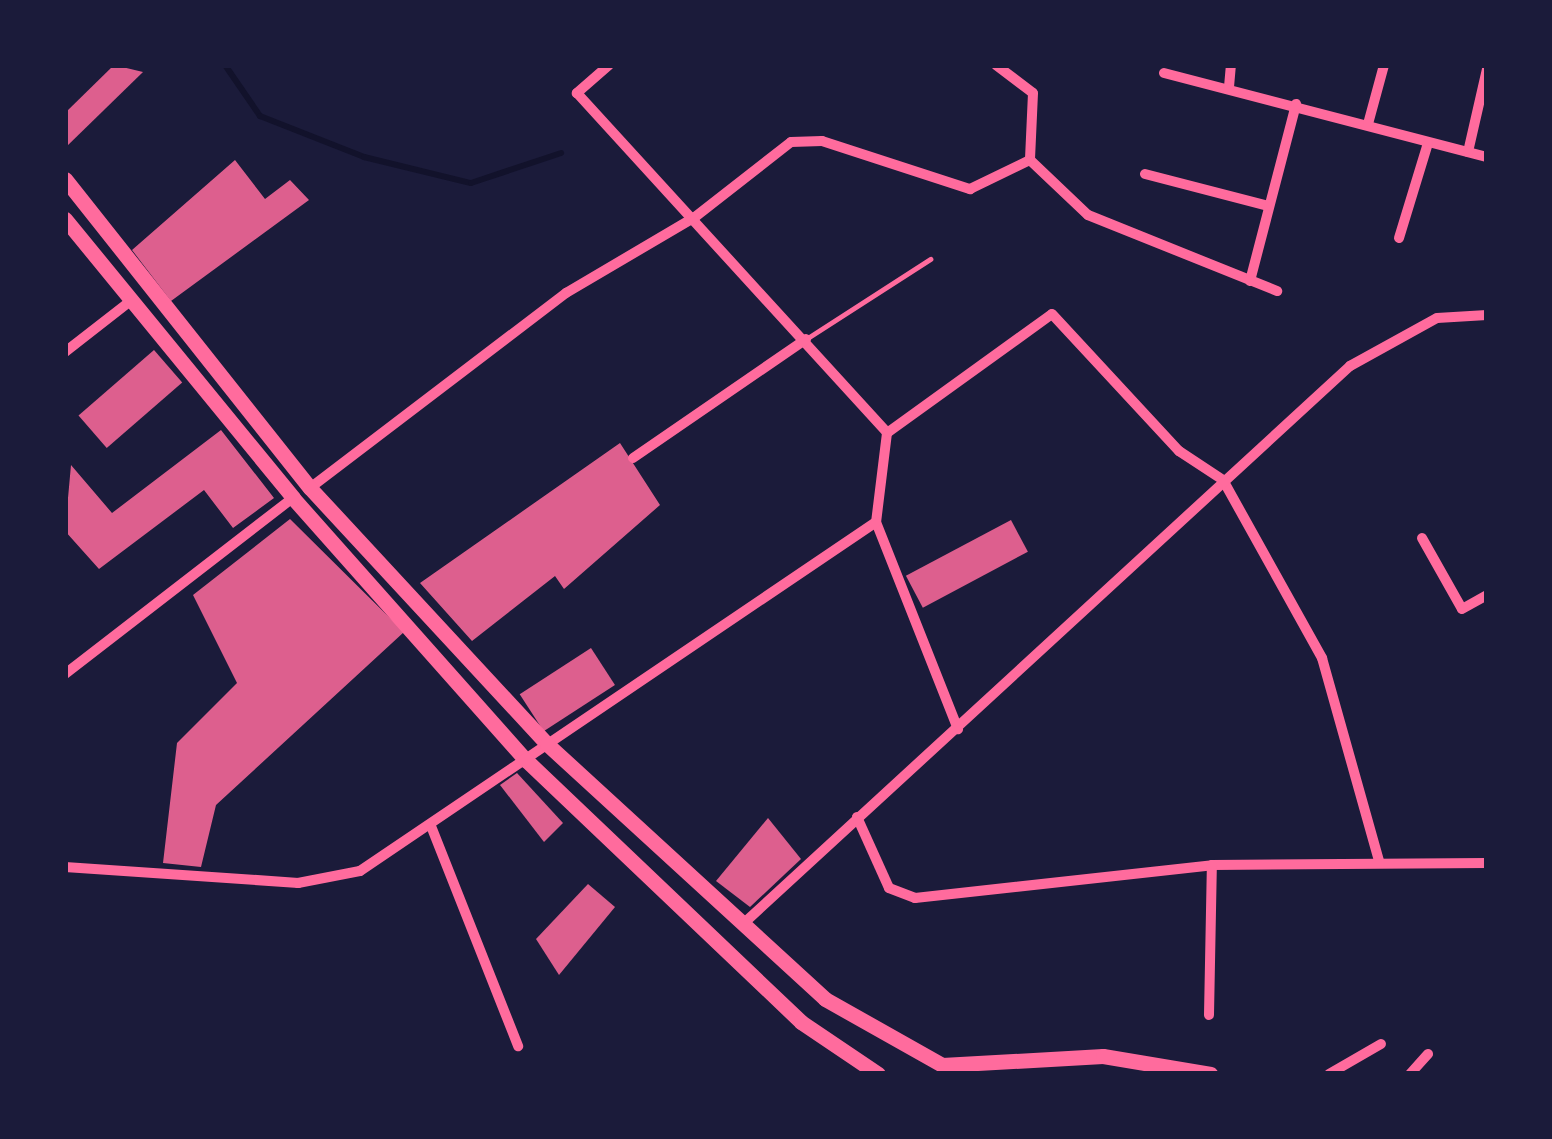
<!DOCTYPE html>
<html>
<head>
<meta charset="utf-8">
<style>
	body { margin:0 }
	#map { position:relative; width:1552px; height:1139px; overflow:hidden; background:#1b1b3a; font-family:"PT Sans",sans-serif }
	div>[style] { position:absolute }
	.stream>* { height:6px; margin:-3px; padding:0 3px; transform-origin:3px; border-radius:3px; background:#12122b }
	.building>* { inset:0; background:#dd5f8e; transform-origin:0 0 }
	.service>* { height:5px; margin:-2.5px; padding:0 2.5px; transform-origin:2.5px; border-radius:2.5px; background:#ff6b9d }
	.minor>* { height:10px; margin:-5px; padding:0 5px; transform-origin:5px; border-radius:5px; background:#ff6b9d }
	.primary>* { height:15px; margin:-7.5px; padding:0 7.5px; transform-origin:7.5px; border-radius:7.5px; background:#ff6b9d }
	span { translate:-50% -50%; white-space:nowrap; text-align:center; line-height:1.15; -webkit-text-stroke:8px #1b1b3a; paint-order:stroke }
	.frame { position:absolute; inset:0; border:68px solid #1b1b3a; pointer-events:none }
</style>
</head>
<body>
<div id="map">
	<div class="stream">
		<div style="left:225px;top:65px;width:62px;rotate:55.5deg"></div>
		<div style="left:260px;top:116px;width:112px;rotate:21.5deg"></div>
		<div style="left:364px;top:157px;width:110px;rotate:13.7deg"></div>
		<div style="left:471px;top:183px;width:95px;rotate:-18.4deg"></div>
	</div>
	<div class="building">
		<div style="clip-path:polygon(114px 65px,143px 72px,65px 148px,65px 113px)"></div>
		<div style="clip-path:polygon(235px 160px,265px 199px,290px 180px,309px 200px,171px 301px,132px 250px)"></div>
		<div style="left:154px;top:350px;width:43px;height:100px;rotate:49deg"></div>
		<div style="clip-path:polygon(221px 430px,274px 498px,233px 528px,204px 490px,99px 569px,65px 531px,71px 465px,112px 513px)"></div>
		<div style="clip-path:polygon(620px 443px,660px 505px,564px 589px,555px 576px,472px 641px,420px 583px)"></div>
		<div style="clip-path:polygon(290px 519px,404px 632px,216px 805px,201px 867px,163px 863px,177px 743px,237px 683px,193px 595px)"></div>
		<div style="left:1011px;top:520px;width:36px;height:119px;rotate:62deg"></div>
		<div style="left:591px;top:648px;width:44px;height:85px;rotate:57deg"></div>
		<div style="clip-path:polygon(517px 773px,563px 823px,544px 842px,500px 785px)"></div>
		<div style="clip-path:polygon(768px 818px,801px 859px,750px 907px,716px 881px)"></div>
		<div style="clip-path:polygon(588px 884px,615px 907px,559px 975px,536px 939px)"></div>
	</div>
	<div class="service">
		<div style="left:806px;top:339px;width:148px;rotate:-32.8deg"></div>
	</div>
	<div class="minor">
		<div style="left:609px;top:65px;width:43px;rotate:138.8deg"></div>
		<div style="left:577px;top:93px;width:460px;rotate:47.6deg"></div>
		<div style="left:887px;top:433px;width:90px;rotate:97deg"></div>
		<div style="left:876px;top:522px;width:223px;rotate:68.4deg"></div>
		<div style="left:996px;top:65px;width:46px;rotate:37.1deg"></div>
		<div style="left:1033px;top:93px;width:67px;rotate:92.6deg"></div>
		<div style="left:1164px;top:73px;width:334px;rotate:14.6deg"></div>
		<div style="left:1229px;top:87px;width:22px;rotate:-85deg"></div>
		<div style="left:1368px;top:124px;width:61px;rotate:-74.8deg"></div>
		<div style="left:1468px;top:152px;width:85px;rotate:-77.1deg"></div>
		<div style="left:1030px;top:160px;width:80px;rotate:43.5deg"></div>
		<div style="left:1088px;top:215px;width:204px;rotate:21.9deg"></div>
		<div style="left:1145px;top:174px;width:128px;rotate:14.5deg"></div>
		<div style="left:1399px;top:238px;width:99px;rotate:-73deg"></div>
		<div style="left:1250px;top:281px;width:183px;rotate:-75.4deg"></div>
		<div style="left:65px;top:352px;width:86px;rotate:-37.9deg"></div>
		<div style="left:887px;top:433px;width:203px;rotate:-35.8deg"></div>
		<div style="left:1052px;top:314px;width:187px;rotate:47.2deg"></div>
		<div style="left:1179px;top:451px;width:53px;rotate:33.4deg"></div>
		<div style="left:1223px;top:480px;width:204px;rotate:60.9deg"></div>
		<div style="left:1322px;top:658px;width:211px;rotate:74.3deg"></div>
		<div style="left:633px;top:458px;width:210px;rotate:-34.5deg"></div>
		<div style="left:310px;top:488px;width:322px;rotate:-37.3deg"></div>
		<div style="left:566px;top:293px;width:150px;rotate:-30.5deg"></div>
		<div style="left:695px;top:217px;width:122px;rotate:-38deg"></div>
		<div style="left:791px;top:142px;width:31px;rotate:-2deg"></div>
		<div style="left:822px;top:141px;width:156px;rotate:18deg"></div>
		<div style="left:970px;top:189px;width:67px;rotate:-25.8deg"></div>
		<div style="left:1422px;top:538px;width:81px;rotate:60.6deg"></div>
		<div style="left:1462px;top:609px;width:29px;rotate:-29deg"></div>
		<div style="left:65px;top:674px;width:288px;rotate:-37.7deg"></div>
		<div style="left:857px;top:817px;width:78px;rotate:65.7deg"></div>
		<div style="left:889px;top:888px;width:28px;rotate:21deg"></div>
		<div style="left:915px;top:898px;width:299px;rotate:-6.3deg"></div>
		<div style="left:1212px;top:865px;width:275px;rotate:-0.4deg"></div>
		<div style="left:431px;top:826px;width:237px;rotate:68.4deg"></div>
		<div style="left:65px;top:867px;width:234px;rotate:3.9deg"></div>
		<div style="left:298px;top:883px;width:63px;rotate:-11deg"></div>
		<div style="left:360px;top:871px;width:623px;rotate:-34.07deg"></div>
		<div style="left:743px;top:924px;width:825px;rotate:-42.59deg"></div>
		<div style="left:1350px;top:366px;width:99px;rotate:-28.9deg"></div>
		<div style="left:1437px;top:318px;width:50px;rotate:-3.4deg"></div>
		<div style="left:1209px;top:1015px;width:150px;rotate:-88.9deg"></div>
		<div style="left:1329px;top:1074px;width:60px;rotate:-30deg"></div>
		<div style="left:1410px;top:1074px;width:27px;rotate:-48deg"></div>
	</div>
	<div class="primary">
		<div style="left:65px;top:179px;width:394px;rotate:51.6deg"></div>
		<div style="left:310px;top:488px;width:349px;rotate:47.2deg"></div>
		<div style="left:547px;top:744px;width:377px;rotate:42.5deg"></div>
		<div style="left:825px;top:999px;width:134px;rotate:29.4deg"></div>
		<div style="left:942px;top:1065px;width:161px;rotate:-3.2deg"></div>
		<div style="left:1103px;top:1056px;width:109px;rotate:9.5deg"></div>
		<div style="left:65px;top:219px;width:360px;rotate:50.7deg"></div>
		<div style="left:293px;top:498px;width:351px;rotate:48.4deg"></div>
		<div style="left:526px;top:760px;width:380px;rotate:43.6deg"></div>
		<div style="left:801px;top:1022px;width:93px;rotate:34deg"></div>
	</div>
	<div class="frame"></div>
</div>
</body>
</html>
